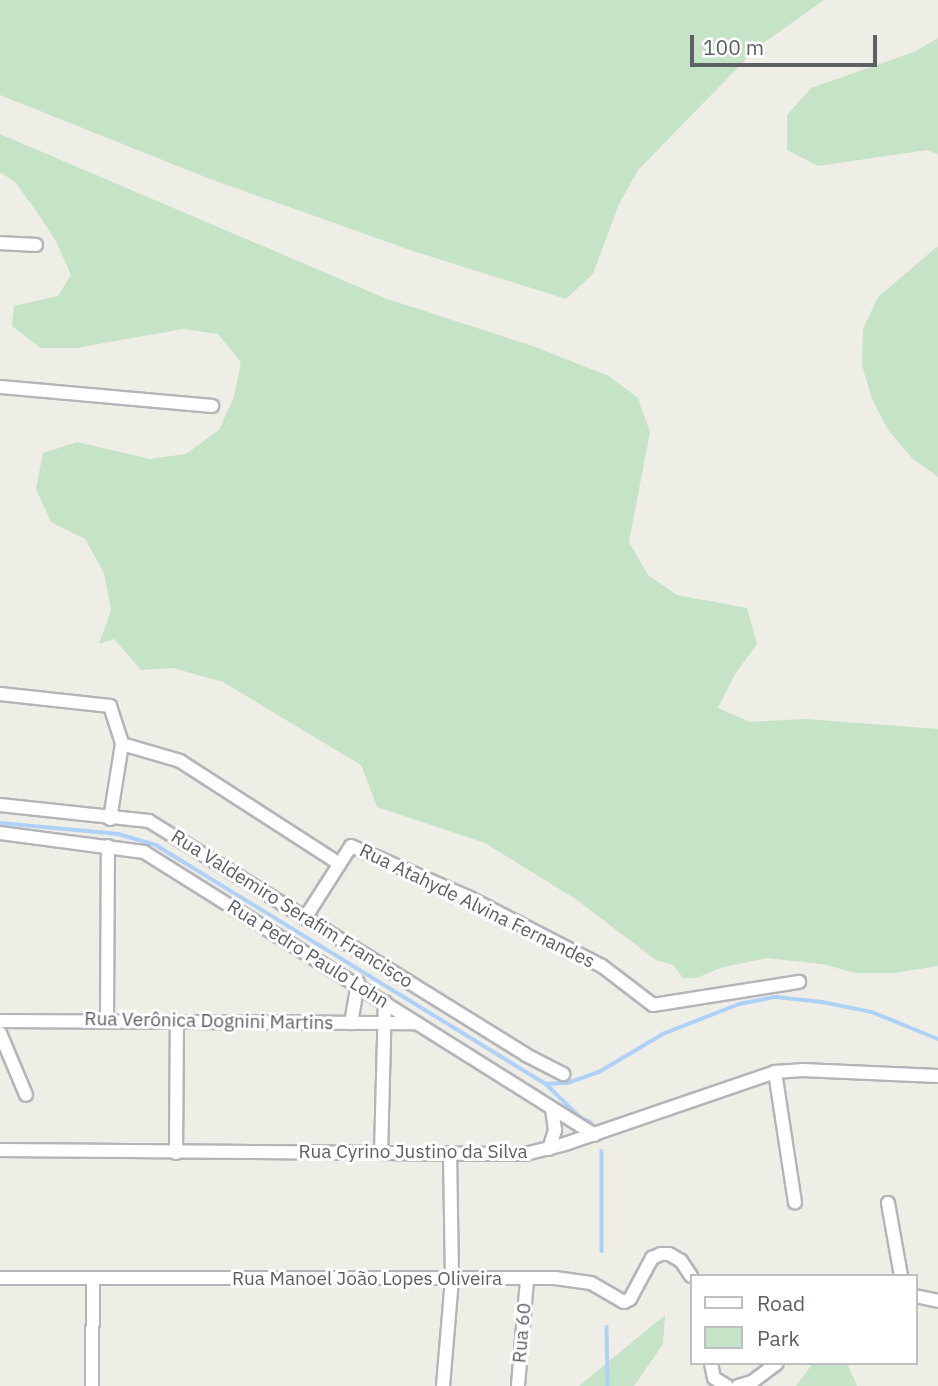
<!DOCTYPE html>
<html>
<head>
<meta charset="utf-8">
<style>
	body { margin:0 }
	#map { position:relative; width:938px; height:1386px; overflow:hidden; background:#eeede6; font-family:"IBM Plex Sans",sans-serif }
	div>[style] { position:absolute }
	.green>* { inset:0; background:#c5e3c7 }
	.stream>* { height:3.5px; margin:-1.75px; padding:0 1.75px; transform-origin:1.75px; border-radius:1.75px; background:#add1f7 }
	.roads { filter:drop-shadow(2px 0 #b3b5b9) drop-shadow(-2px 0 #b3b5b9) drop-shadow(0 2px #b3b5b9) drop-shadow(0 -2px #b3b5b9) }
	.minor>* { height:12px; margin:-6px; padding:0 6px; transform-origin:6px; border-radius:6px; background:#fff }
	span { translate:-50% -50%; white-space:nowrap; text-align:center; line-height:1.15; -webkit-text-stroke:6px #fff; paint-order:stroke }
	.street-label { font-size:19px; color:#5d6065 }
	.legend { position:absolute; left:690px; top:1274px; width:228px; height:91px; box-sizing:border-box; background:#fff; border:2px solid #bebfc1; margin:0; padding:9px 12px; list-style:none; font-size:21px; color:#5d6065 }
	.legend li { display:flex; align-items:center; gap:14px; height:35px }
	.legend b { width:35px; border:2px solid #bebfc1 }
	.scale { position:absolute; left:690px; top:35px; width:187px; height:32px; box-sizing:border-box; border:4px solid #5d6065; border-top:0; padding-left:9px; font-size:21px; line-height:24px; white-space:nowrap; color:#5d6065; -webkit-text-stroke:5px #fff; paint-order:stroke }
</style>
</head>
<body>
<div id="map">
	<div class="green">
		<div style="clip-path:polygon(0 0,824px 0,759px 46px,638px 170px,619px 204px,593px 274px,566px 299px,413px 251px,210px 179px,0 95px)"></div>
		<div style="clip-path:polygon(938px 38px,938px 154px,927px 150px,818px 166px,787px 150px,787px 115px,811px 88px,914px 52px)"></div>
		<div style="clip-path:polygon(0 134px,387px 299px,530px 345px,609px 376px,638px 398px,650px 432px,629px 542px,648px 575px,677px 595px,747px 608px,757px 644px,735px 674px,718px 708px,750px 722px,805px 719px,938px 729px,938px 966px,894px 973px,856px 973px,822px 964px,766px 958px,720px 968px,697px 978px,683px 978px,673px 965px,656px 960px,574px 898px,485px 843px,377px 807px,361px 765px,223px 682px,173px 668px,141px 670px,114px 639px,99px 644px,111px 610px,104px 573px,85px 539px,51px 522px,36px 489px,43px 453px,77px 442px,150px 459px,186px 454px,219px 430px,234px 397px,241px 362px,218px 334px,183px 329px,76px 348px,41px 348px,12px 326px,14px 306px,58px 296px,71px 275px,56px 241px,37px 212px,15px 182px,0 172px)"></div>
		<div style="clip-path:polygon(938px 246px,938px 477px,912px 458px,888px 430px,872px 399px,862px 365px,863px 329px,878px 297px)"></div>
		<div style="clip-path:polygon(665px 1315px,663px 1344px,634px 1386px,579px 1386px)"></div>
		<div style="clip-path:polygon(813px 1363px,847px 1363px,857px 1386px,796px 1386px)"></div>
	</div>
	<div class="stream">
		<div style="left:0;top:823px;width:119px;rotate:5.3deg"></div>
		<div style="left:118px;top:834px;width:40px;rotate:16deg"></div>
		<div style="left:156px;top:845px;width:457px;rotate:31.5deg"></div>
		<div style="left:546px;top:1084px;width:47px;rotate:44.1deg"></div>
		<div style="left:580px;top:1117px;width:13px;rotate:27deg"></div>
		<div style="left:546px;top:1084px;width:22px;rotate:-3deg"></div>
		<div style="left:568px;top:1083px;width:33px;rotate:-20deg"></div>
		<div style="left:599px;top:1072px;width:74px;rotate:-30.7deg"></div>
		<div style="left:663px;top:1034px;width:82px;rotate:-21.5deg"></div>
		<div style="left:739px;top:1004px;width:38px;rotate:-11deg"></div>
		<div style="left:776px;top:997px;width:46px;rotate:6.2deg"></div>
		<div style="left:822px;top:1002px;width:51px;rotate:11.3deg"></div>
		<div style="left:872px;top:1012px;width:71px;rotate:22.2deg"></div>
		<div style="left:602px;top:1151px;width:100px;rotate:90deg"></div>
		<div style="left:607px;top:1327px;width:59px;rotate:89deg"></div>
	</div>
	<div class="roads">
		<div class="minor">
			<div style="left:0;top:243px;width:36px;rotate:3deg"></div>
			<div style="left:0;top:387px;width:213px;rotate:5.1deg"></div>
			<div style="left:0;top:694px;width:111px;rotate:6.2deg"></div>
			<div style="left:110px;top:706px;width:40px;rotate:72deg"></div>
			<div style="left:122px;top:744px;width:76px;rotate:99.1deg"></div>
			<div style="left:122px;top:744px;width:60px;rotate:16.3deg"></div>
			<div style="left:180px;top:761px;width:190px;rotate:32.8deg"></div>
			<div style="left:0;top:805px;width:150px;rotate:6.1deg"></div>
			<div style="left:149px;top:821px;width:444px;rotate:31.8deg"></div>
			<div style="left:526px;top:1055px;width:42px;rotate:27.2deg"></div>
			<div style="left:0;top:833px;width:145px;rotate:7.5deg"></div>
			<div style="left:144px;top:852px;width:532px;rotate:32.11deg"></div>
			<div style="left:305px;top:918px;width:85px;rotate:-57.4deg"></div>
			<div style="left:351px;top:846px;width:130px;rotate:23.6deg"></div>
			<div style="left:470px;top:898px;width:148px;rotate:27.3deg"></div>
			<div style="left:602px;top:966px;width:64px;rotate:37.4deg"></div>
			<div style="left:653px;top:1005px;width:148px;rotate:-9deg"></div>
			<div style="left:107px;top:1020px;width:174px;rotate:-89.7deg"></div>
			<div style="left:0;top:1021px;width:416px;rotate:0.3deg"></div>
			<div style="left:351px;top:1023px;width:41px;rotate:-80.1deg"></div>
			<div style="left:0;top:1033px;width:67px;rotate:67.2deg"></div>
			<div style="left:775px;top:1072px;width:132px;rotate:81.3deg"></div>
			<div style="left:549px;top:1149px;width:20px;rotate:-72deg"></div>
			<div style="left:555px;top:1130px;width:21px;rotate:-98deg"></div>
			<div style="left:0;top:1150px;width:525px;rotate:0.44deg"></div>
			<div style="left:525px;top:1154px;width:38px;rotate:-14deg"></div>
			<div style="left:562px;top:1145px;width:225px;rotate:-18.9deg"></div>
			<div style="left:775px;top:1072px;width:27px;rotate:-4deg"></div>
			<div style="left:802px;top:1070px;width:136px;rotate:2.5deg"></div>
			<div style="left:176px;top:1153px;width:129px;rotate:-89.6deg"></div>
			<div style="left:381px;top:1153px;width:151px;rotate:-88.5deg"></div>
			<div style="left:888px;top:1203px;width:74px;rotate:79.9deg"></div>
			<div style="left:0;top:1278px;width:555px"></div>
			<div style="left:555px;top:1278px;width:36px;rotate:8deg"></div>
			<div style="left:591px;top:1283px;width:38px;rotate:30deg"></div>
			<div style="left:624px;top:1302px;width:7px;rotate:-27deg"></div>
			<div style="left:630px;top:1299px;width:47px;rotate:-61.8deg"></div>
			<div style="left:652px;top:1258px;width:10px;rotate:-24deg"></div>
			<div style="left:661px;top:1254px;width:8px"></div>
			<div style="left:669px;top:1254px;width:14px;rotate:30deg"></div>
			<div style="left:681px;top:1261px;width:18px;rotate:56deg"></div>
			<div style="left:915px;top:1296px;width:24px;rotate:12deg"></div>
			<div style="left:711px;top:1363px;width:15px;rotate:79deg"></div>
			<div style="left:714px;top:1378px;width:15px;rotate:32deg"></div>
			<div style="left:518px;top:1385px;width:105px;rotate:-85.1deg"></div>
			<div style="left:92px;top:1386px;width:108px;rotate:-89.5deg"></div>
			<div style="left:443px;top:1386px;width:107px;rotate:-85.2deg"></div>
			<div style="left:452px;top:1279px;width:124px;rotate:-90.9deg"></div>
			<div style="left:738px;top:1386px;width:15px;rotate:-16deg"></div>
			<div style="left:752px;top:1382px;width:31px;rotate:-37deg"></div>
		</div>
	</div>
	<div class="street-label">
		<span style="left:477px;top:906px;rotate:26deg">Rua Atahyde Alvina Fernandes</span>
		<span style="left:292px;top:909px;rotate:32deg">Rua Valdemiro Serafim Francisco</span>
		<span style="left:308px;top:954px;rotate:32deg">Rua Pedro Paulo Lohn</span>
		<span style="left:209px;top:1021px;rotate:1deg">Rua Verônica Dognini Martins</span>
		<span style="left:413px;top:1152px">Rua Cyrino Justino da Silva</span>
		<span style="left:367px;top:1279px">Rua Manoel João Lopes Oliveira</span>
		<span style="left:522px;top:1333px;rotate:-85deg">Rua 60</span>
	</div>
	<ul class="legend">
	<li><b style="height:9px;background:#fff"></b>Road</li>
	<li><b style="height:19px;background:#c5e3c7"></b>Park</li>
	</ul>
	<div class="scale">100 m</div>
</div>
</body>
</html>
